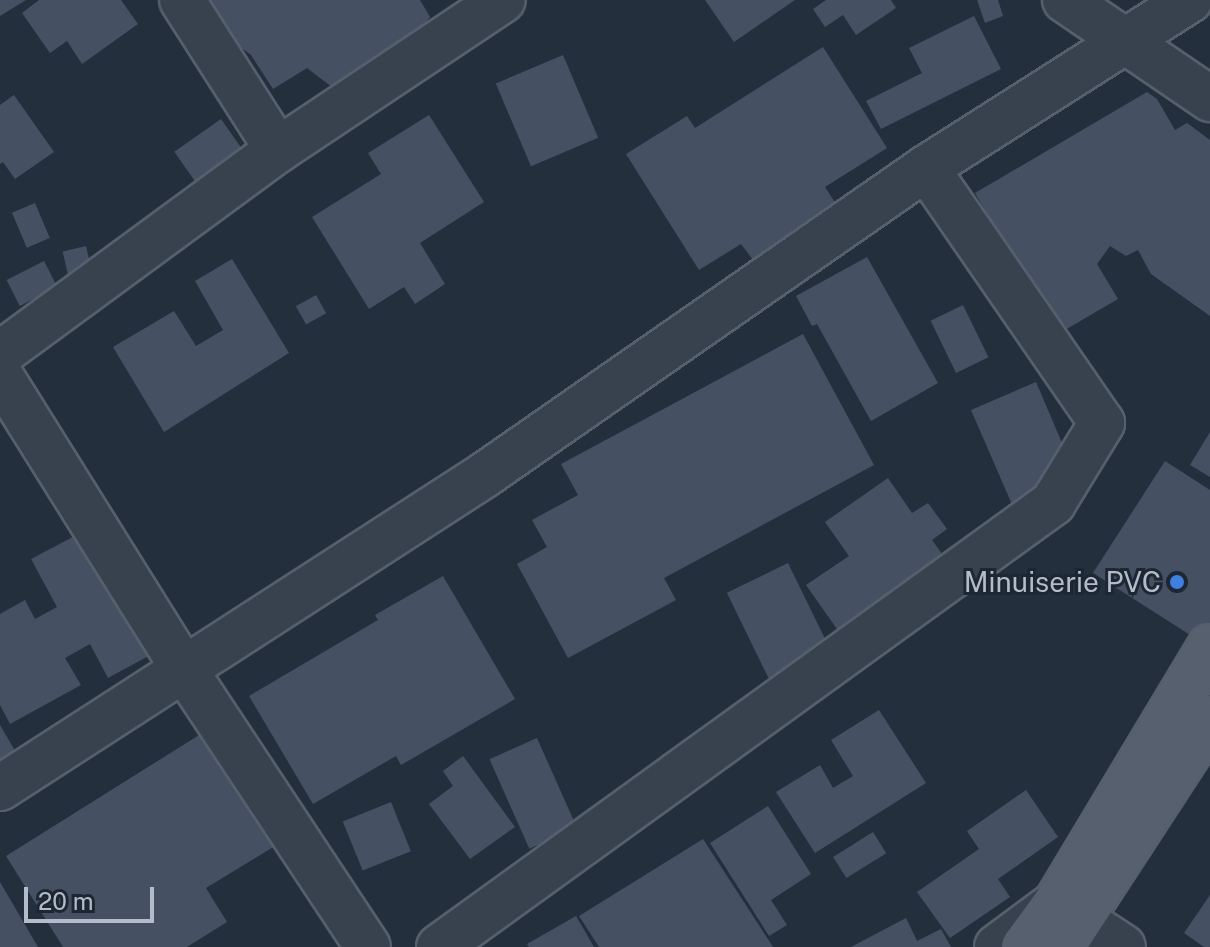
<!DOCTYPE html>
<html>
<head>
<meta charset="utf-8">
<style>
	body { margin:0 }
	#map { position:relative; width:1210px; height:947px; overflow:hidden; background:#242f3e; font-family:"Public Sans",sans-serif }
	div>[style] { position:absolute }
	.building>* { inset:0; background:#455162; transform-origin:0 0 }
	.roads { filter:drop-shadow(2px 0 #565f6c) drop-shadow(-2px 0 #565f6c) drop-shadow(0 2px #565f6c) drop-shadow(0 -2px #565f6c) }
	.street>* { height:44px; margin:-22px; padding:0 22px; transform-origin:22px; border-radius:22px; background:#38414e }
	.primary>* { height:44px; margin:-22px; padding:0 22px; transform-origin:22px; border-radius:22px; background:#56606e }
	.dots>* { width:22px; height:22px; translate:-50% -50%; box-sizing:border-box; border:4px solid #1d2633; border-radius:50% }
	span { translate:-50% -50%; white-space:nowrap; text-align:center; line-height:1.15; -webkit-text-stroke:6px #1d2633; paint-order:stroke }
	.poi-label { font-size:28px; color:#b4bcc9 }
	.right { translate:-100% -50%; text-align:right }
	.scale { position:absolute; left:24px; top:887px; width:130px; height:36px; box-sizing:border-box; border:4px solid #b4bcc9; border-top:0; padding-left:10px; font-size:24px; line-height:28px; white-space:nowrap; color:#b4bcc9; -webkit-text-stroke:6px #1d2633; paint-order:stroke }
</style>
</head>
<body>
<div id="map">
	<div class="building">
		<div style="clip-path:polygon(0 0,26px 0,0 16px)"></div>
		<div style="clip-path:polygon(39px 0,121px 0,138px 24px,82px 64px,67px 41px,50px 53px,22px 13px)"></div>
		<div style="clip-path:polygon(204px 0,420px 0,430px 17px,408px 46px,341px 94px,307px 68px,273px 89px,251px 55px,227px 37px)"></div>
		<div style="clip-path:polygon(705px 0,795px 0,734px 42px)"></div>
		<div style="clip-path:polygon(826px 0,891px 0,896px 8px,856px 35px,843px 15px,825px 27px,813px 9px)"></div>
		<div style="clip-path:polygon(977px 0,998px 0,1003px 16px,985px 23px)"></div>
		<div style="clip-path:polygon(974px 16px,1001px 69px,881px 129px,866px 101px,922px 73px,909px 48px)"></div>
		<div style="clip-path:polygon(823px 47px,887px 148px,825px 187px,838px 207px,753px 260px,741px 244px,699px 270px,626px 154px,687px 116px,695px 128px)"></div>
		<div style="left:563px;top:55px;width:90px;height:73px;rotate:67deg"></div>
		<div style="clip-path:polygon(1147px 92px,1157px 99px,1175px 130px,1187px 123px,1210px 140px,1210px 316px,1151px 274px,1138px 250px,1126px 256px,1110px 246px,1097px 264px,1118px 299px,1058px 334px,975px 193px)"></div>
		<div style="clip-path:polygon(14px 95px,54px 152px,15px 179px,3px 162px,0 164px,0 105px)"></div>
		<div style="clip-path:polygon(429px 115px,484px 202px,420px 243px,445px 284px,415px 304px,404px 287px,369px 309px,312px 217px,381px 174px,368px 153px)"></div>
		<div style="left:221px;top:119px;width:44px;height:57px;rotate:55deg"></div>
		<div style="left:35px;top:203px;width:38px;height:25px;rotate:67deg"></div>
		<div style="left:86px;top:246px;width:26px;height:24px;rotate:77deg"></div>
		<div style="clip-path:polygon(867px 257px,938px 383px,871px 421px,817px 324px,812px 326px,796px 296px)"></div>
		<div style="clip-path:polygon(232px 259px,289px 353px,164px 432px,113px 347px,174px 311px,196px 346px,223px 330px,195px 281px)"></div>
		<div style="left:44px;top:261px;width:29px;height:42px;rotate:63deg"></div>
		<div style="left:316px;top:295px;width:21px;height:23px;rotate:61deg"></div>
		<div style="left:963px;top:305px;width:58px;height:36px;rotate:64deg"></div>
		<div style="clip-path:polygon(803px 334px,874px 465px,664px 578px,676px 600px,568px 658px,517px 564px,547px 547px,532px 520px,578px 495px,561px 464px)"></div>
		<div style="clip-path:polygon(1036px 382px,1071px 464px,1040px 477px,1048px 495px,1014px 509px,971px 410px)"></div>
		<div style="clip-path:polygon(1210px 432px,1210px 477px,1190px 465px)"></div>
		<div style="clip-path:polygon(1165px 461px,1210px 490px,1210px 622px,1198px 640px,1093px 573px)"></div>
		<div style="clip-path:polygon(888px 478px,912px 513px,928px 503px,947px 529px,932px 540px,950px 565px,844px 639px,806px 585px,849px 556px,825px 522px)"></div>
		<div style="clip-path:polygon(86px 530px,154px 653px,108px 678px,90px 644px,65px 658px,81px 685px,10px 724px,0 705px,0 614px,25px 600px,35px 619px,57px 607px,31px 559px)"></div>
		<div style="left:788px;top:563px;width:101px;height:68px;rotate:64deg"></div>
		<div style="clip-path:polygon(443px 576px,515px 699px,401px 765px,396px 756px,313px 804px,249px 696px,378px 620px,375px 615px)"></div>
		<div style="clip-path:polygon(879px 710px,926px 783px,815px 853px,776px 792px,820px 765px,833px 788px,853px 776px,831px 740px)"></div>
		<div style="clip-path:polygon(0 725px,21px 761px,0 773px)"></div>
		<div style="clip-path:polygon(204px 732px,275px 846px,206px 888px,227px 922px,187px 947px,63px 947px,6px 856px)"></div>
		<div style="left:537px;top:738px;width:98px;height:52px;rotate:66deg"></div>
		<div style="clip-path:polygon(463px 756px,515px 827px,470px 859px,429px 804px,453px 786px,443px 771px)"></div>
		<div style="clip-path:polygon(1026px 790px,1058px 837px,998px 879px,1010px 897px,950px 938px,917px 892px,979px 849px,967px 831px)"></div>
		<div style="left:391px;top:802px;width:53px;height:52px;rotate:68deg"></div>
		<div style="clip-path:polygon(768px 806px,811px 874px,771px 900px,787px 925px,769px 936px,710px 843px)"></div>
		<div style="left:873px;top:832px;width:25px;height:47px;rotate:58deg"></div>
		<div style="clip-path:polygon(703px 839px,773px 947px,599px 947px,579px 916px)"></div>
		<div style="clip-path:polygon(0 882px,38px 947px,0 947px)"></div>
		<div style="clip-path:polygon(1210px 895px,1210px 947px,1204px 947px,1184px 933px)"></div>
		<div style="clip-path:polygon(576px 916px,594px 947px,529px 947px,527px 944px)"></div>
		<div style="clip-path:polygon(906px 918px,917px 941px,941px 929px,951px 947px,851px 947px)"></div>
	</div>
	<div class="roads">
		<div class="street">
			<div style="left:182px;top:0;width:178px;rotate:57.4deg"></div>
			<div style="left:1065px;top:0;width:176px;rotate:34.3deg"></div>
			<div style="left:0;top:354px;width:345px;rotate:-36.3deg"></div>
			<div style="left:278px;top:150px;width:270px;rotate:-33.7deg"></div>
			<div style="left:0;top:375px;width:347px;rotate:58deg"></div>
			<div style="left:184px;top:669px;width:333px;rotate:56.5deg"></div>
			<div style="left:0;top:788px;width:575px;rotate:-32.86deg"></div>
			<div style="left:483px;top:476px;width:540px;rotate:-34.81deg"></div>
			<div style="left:926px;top:168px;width:313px;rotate:-32.5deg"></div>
			<div style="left:439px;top:947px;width:758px;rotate:-35.87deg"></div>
			<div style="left:1053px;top:503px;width:94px;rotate:-58.5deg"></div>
			<div style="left:1102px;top:423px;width:310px;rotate:-124.6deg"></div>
			<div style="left:997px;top:947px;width:74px;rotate:-36.7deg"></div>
			<div style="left:1056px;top:903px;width:80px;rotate:33.3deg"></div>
		</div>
		<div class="primary">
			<div style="left:1024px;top:947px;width:54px;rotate:-54deg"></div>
			<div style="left:1056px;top:903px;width:299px;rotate:-59deg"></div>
			<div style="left:1062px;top:947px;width:271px;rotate:-56.9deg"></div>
		</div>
	</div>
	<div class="dots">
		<div style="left:1177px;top:582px;background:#3f7fe0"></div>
	</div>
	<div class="poi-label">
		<span class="right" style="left:1161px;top:582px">Minuiserie PVC</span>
	</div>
	<div class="scale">20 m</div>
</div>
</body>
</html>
